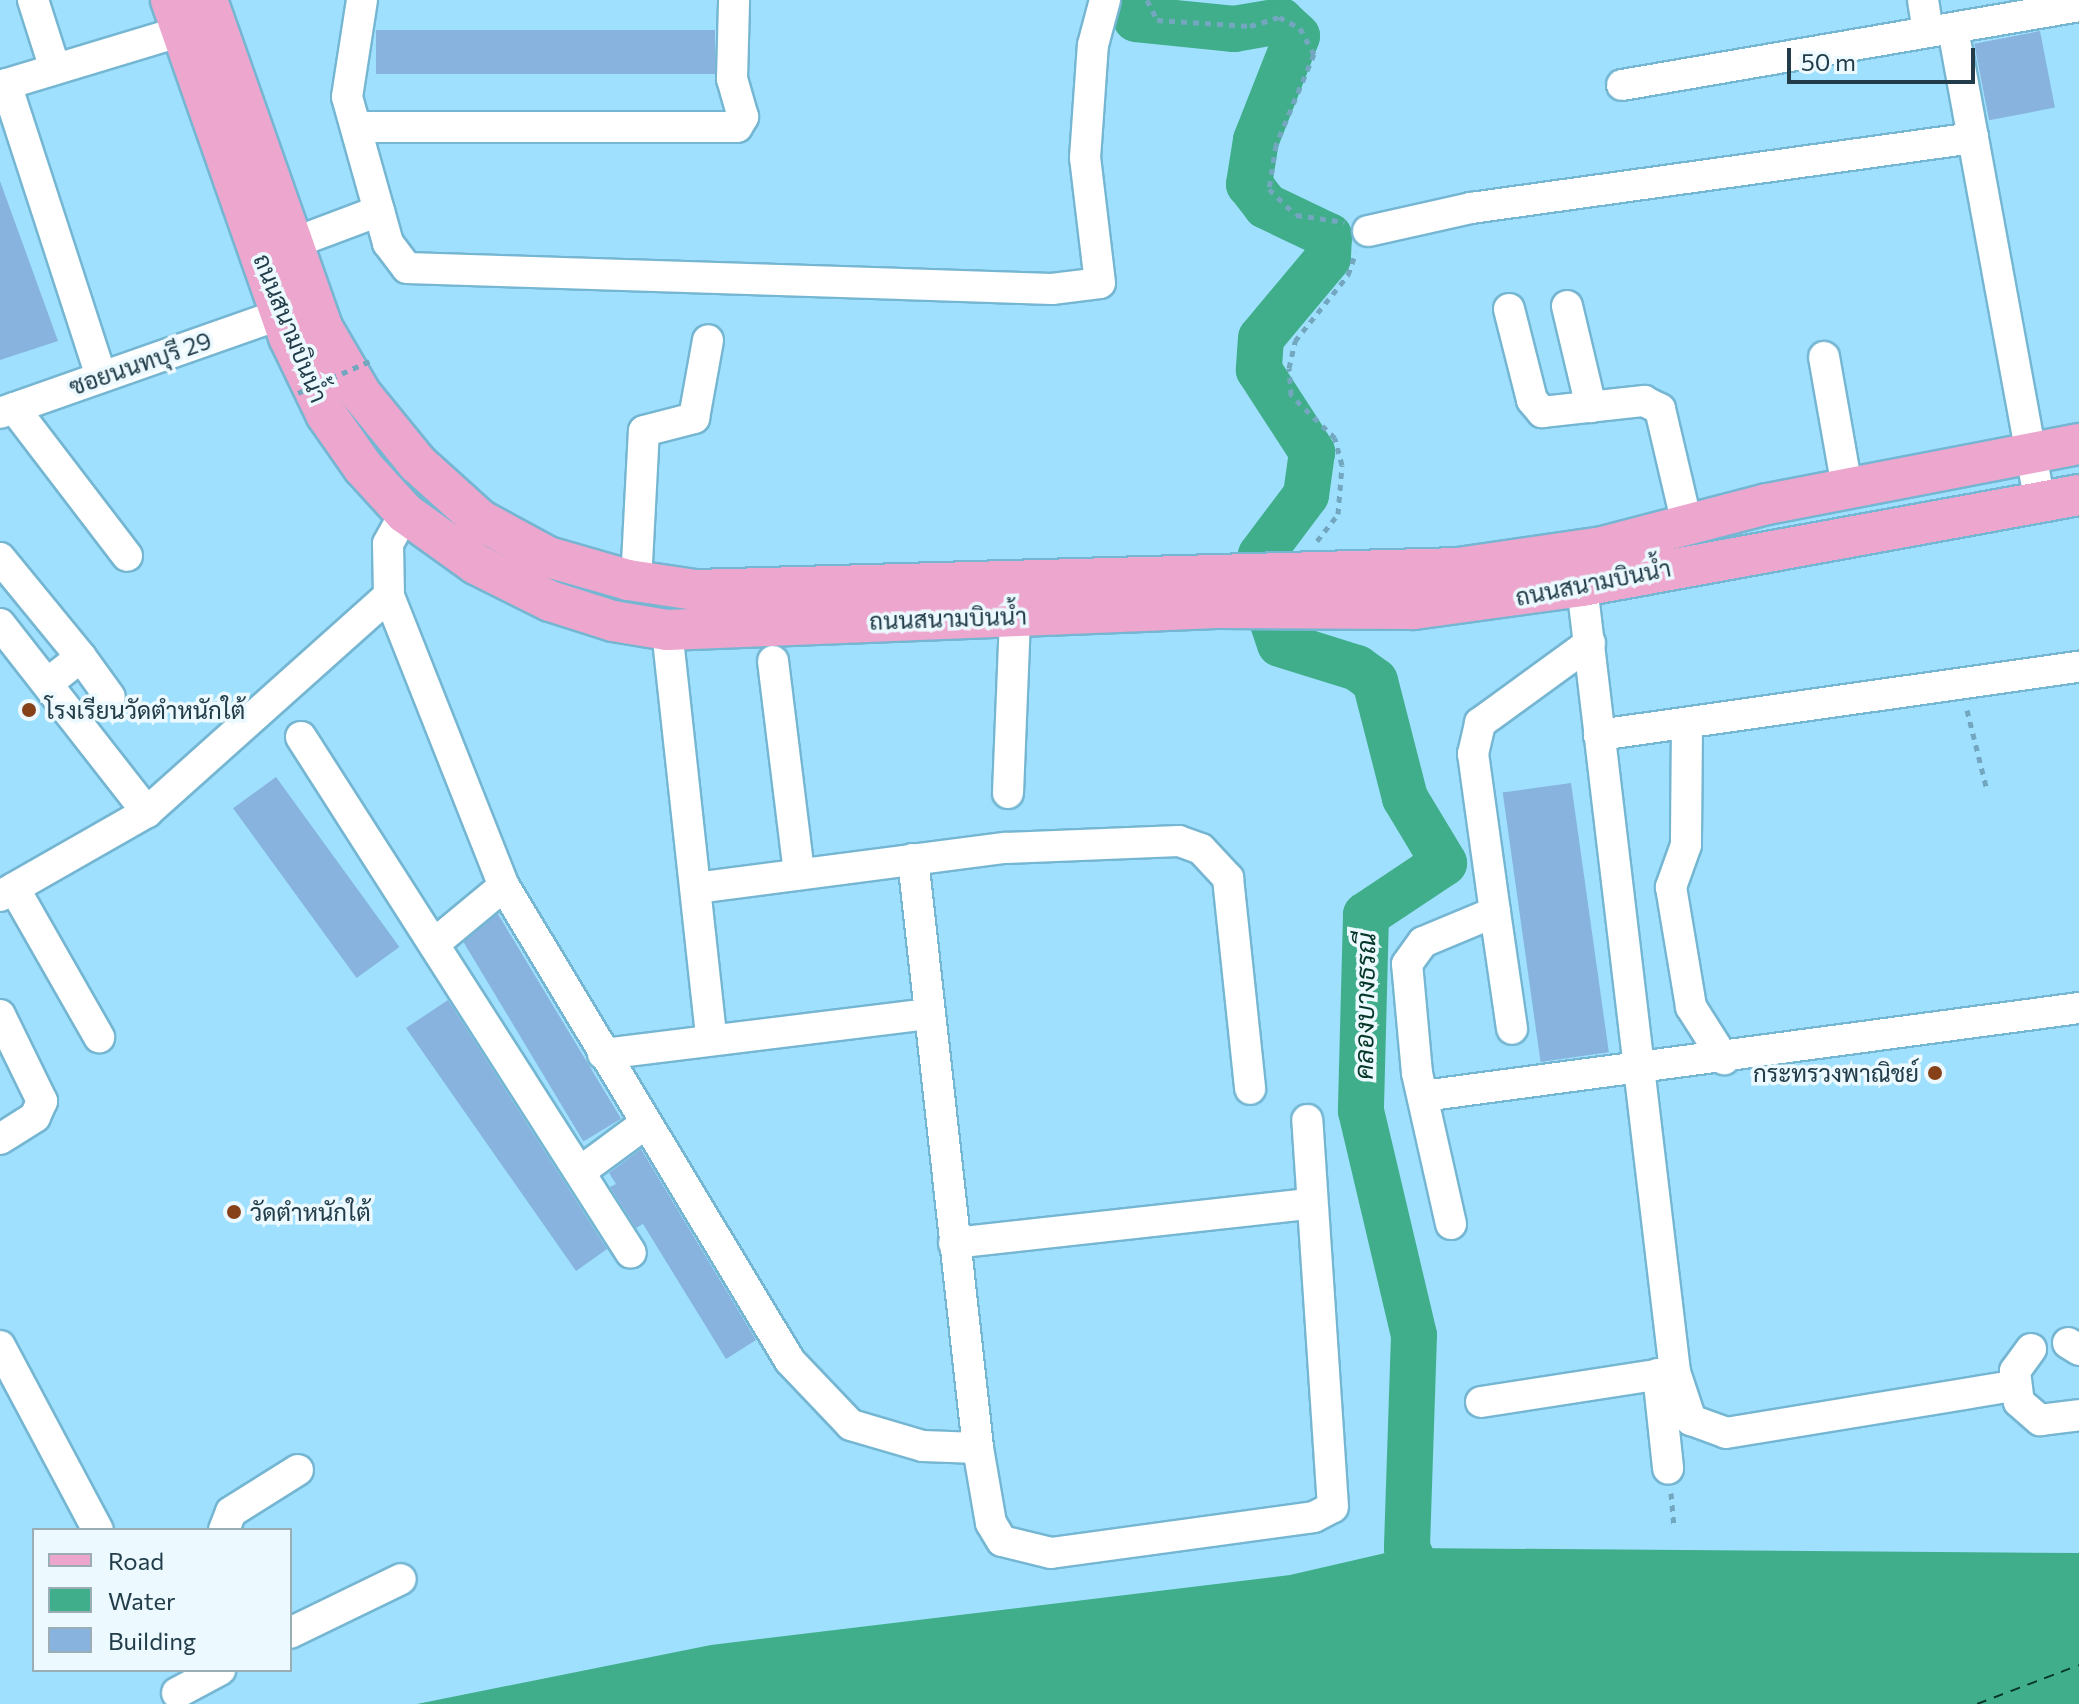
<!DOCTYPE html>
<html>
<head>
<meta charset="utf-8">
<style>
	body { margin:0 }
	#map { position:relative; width:2079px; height:1704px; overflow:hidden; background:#9ee0fe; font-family:Commissioner,Sarabun,sans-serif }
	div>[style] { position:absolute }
	.water>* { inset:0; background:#40ae8a }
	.river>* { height:46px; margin:-23px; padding:0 23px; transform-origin:23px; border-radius:23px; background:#40ae8a }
	.ferry>* { height:2px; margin-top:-1px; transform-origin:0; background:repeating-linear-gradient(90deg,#053728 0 10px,transparent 0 18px) }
	.building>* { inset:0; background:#87b3de; transform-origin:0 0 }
	.path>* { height:5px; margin-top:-2.5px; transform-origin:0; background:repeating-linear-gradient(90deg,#73a7bf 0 6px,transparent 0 12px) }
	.roads { filter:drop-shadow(2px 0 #75b6d2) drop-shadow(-2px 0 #75b6d2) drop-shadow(0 2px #75b6d2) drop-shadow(0 -2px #75b6d2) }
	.minor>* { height:30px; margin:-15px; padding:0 15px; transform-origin:15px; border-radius:15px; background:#fff }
	.major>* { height:40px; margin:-20px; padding:0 20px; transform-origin:20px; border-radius:20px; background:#eda6cd }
	.path-bridge>* { height:5px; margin-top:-2.5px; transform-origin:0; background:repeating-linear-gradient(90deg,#73a7bf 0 6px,transparent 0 12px) }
	.dots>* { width:22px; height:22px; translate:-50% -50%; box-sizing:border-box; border:4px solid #ecf9ff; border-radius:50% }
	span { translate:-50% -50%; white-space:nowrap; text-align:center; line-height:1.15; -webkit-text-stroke:7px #ecf9ff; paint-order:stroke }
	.street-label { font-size:24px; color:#223d49 }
	.poi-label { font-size:24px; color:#223d49 }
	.left { translate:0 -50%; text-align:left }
	.right { translate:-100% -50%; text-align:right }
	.water-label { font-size:26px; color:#053728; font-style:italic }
	.legend { position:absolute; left:32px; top:1528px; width:260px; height:144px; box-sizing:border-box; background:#ecf9ff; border:2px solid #9baeb6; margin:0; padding:10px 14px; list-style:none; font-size:24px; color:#223d49 }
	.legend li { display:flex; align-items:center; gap:16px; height:40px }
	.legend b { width:40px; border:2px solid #9baeb6 }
	.scale { position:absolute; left:1787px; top:48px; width:188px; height:36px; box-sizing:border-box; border:4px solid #223d49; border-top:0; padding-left:10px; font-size:24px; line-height:28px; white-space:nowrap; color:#223d49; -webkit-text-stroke:6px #ecf9ff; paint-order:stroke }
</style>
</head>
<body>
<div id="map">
	<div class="water">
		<div style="clip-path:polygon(1407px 1548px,2079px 1553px,2079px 1704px,417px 1704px,711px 1645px,1290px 1575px)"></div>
	</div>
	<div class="river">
		<div style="left:1132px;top:0;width:19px;rotate:78deg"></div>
		<div style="left:1136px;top:19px;width:99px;rotate:5.8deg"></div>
		<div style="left:1234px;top:29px;width:48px;rotate:-9.7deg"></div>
		<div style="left:1281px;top:21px;width:22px;rotate:43deg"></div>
		<div style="left:1297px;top:36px;width:112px;rotate:111.5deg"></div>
		<div style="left:1256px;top:140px;width:45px;rotate:99deg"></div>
		<div style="left:1249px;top:184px;width:28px;rotate:52deg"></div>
		<div style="left:1266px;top:206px;width:70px;rotate:25.5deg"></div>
		<div style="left:1329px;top:236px;width:22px;rotate:93deg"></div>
		<div style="left:1328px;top:258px;width:104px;rotate:129.9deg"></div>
		<div style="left:1261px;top:338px;width:32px;rotate:94deg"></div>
		<div style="left:1259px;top:370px;width:98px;rotate:57.1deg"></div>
		<div style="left:1312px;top:452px;width:43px;rotate:97.9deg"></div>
		<div style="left:1306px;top:495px;width:75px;rotate:126.9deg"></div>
		<div style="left:1261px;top:555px;width:27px;rotate:94deg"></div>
		<div style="left:1259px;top:582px;width:65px;rotate:71.3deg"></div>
		<div style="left:1280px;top:644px;width:81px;rotate:17.3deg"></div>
		<div style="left:1357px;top:668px;width:22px;rotate:36deg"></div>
		<div style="left:1375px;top:681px;width:121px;rotate:75.6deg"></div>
		<div style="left:1405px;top:798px;width:76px;rotate:59deg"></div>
		<div style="left:1444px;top:863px;width:94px;rotate:146.3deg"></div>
		<div style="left:1366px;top:915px;width:196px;rotate:91.5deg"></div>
		<div style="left:1361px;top:1111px;width:230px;rotate:76.7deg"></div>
		<div style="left:1414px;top:1335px;width:213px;rotate:91.9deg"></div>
		<div style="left:1407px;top:1548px;width:173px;rotate:64.6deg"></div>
	</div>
	<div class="ferry">
		<div style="left:1977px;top:1704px;width:109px;rotate:-20.9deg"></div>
	</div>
	<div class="building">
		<div style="left:376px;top:30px;width:339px;height:44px"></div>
		<div style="left:2040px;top:31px;width:78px;height:67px;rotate:79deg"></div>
		<div style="clip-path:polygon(0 181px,58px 341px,0 360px)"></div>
		<div style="left:276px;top:777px;width:210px;height:53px;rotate:54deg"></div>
		<div style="left:1571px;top:783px;width:272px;height:69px;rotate:82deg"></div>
		<div style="left:498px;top:914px;width:239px;height:44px;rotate:59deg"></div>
		<div style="clip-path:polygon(448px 1000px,607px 1249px,576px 1271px,406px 1028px)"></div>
		<div style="clip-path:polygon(641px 1149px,756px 1340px,726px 1359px,643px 1224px,636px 1228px,610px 1187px,616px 1184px,609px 1173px)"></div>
	</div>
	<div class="path">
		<div style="left:1147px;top:0;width:22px;rotate:63deg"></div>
		<div style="left:1157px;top:20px;width:93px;rotate:3.7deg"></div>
		<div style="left:1250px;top:26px;width:30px;rotate:-17deg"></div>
		<div style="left:1279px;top:17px;width:24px;rotate:28deg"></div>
		<div style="left:1300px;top:28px;width:30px;rotate:62deg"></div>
		<div style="left:1314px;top:54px;width:99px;rotate:112.7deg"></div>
		<div style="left:1276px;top:145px;width:45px;rotate:99deg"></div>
		<div style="left:1269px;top:189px;width:37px;rotate:44deg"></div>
		<div style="left:1296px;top:215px;width:49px;rotate:8.3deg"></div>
		<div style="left:1317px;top:541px;width:34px;rotate:-52deg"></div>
		<div style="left:1338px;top:514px;width:49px;rotate:-85.3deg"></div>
		<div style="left:1342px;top:465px;width:28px;rotate:-105deg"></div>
		<div style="left:1335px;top:438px;width:62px;rotate:-135.7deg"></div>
		<div style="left:1291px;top:395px;width:27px;rotate:-94deg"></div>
		<div style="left:1289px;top:368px;width:28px;rotate:-77deg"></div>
		<div style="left:1295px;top:341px;width:85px;rotate:-51.2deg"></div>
		<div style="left:1348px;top:275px;width:24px;rotate:-71deg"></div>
		<div style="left:1967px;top:710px;width:82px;rotate:76deg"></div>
		<div style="left:1671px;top:1493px;width:33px;rotate:85deg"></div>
	</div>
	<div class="roads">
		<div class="minor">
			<div style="left:33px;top:0;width:72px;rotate:72.3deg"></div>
			<div style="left:362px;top:0;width:98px;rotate:98.8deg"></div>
			<div style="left:347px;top:97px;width:152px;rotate:74.3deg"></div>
			<div style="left:388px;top:243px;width:31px;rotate:53deg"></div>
			<div style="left:407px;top:268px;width:645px;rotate:1.86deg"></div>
			<div style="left:1052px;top:289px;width:48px;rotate:-7.1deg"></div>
			<div style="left:1100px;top:283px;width:126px;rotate:-96.8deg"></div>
			<div style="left:1085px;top:158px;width:113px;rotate:-86deg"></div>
			<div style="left:1093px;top:45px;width:47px;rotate:-75.1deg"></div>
			<div style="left:1923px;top:0;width:31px;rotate:81deg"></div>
			<div style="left:1953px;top:29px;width:481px;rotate:79.6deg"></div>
			<div style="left:6px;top:84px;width:308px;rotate:72deg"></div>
			<div style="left:1622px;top:85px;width:464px;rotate:-9.8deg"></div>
			<div style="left:0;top:86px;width:190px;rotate:-16.8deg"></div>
			<div style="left:356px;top:127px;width:381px"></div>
			<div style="left:737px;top:127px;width:12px;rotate:-59deg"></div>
			<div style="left:743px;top:117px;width:40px;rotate:-106deg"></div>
			<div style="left:732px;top:79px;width:79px;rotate:-88.5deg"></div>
			<div style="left:1368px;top:231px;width:106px;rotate:-12.6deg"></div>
			<div style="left:1471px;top:208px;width:507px;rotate:-7.94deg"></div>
			<div style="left:291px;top:244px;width:94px;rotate:-20.6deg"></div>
			<div style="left:1567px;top:306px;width:104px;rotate:76.6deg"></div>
			<div style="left:1509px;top:309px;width:94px;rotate:75.8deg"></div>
			<div style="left:1532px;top:400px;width:16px;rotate:50deg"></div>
			<div style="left:1542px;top:412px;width:103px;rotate:-6.2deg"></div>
			<div style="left:1644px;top:401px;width:18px;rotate:27deg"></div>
			<div style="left:1660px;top:409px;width:118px;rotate:76.8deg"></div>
			<div style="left:1824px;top:357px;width:132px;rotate:80deg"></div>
			<div style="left:14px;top:408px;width:186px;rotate:52.6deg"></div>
			<div style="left:0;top:413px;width:298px;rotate:-19.4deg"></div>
			<div style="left:405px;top:513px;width:35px;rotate:119deg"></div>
			<div style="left:388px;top:544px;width:52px;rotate:88.9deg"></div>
			<div style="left:389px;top:596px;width:312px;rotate:68.4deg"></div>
			<div style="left:504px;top:886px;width:554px;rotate:58.95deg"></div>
			<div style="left:790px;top:1361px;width:88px;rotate:46.4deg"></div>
			<div style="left:851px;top:1425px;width:75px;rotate:16.3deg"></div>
			<div style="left:923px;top:1446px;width:55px;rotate:2.1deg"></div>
			<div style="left:0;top:558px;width:128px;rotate:50.7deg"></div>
			<div style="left:81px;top:657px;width:42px;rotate:141.8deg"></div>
			<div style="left:636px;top:582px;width:151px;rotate:-87deg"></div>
			<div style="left:644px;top:431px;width:52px;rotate:-14.6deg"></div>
			<div style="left:694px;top:418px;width:79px;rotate:-79.8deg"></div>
			<div style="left:1582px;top:586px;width:791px;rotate:83.25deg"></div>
			<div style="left:1675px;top:1372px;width:51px;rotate:71.6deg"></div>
			<div style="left:1691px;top:1420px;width:37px;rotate:20deg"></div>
			<div style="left:1726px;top:1433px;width:292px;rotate:-9.3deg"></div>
			<div style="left:0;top:624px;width:239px;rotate:52deg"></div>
			<div style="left:667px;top:630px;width:408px;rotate:83.8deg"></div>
			<div style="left:81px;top:657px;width:49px;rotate:54.1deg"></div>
			<div style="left:773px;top:661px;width:213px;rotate:83deg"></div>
			<div style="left:1687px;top:723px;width:122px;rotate:90.5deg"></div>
			<div style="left:1686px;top:845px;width:45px;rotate:109.7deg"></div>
			<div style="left:1671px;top:887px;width:122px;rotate:80.5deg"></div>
			<div style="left:1691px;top:1007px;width:62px;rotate:57.6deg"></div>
			<div style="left:1599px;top:735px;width:485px;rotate:-8.1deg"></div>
			<div style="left:301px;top:737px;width:612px;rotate:57.4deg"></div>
			<div style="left:1008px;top:793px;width:177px;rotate:-87.7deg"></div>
			<div style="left:913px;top:859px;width:593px;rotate:83.7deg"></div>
			<div style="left:978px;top:1448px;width:76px;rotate:80.2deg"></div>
			<div style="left:991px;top:1523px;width:21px;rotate:59deg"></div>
			<div style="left:1002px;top:1541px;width:50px;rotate:13.8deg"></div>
			<div style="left:1051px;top:1553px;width:265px;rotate:-7.8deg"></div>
			<div style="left:1314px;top:1517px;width:21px;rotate:-28deg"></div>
			<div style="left:1333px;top:1507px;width:388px;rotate:-93.8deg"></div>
			<div style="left:14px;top:888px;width:172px;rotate:60.3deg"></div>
			<div style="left:696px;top:888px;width:313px;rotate:-7.4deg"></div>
			<div style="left:1006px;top:848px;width:173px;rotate:-2.3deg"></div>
			<div style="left:1179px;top:841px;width:23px;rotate:20deg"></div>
			<div style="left:1201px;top:849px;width:40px;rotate:47deg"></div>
			<div style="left:1228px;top:878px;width:212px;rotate:84deg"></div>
			<div style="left:0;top:896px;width:169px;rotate:-29.7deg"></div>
			<div style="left:147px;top:812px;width:324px;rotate:-41.8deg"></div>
			<div style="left:1495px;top:912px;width:118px;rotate:81.7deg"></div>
			<div style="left:435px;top:943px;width:89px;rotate:-39.6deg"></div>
			<div style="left:0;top:1015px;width:96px;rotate:64deg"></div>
			<div style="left:42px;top:1101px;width:17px;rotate:114deg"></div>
			<div style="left:35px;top:1117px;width:41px;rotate:147.8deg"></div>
			<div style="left:603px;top:1054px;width:328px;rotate:-7deg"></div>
			<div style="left:1423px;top:1096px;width:662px;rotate:-7.64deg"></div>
			<div style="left:581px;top:1171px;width:81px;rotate:-36.4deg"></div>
			<div style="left:1451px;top:1224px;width:155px;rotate:-102.7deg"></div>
			<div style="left:1417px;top:1073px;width:109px;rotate:-95.2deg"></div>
			<div style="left:1407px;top:964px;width:27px;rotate:-54deg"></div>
			<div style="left:1423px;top:942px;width:78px;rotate:-22.6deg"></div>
			<div style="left:1495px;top:912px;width:160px;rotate:-97.9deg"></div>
			<div style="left:1473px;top:754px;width:32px;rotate:-77deg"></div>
			<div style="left:1480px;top:723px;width:136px;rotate:-36deg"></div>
			<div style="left:954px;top:1243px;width:358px;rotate:-6.3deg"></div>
			<div style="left:2068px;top:1343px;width:13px;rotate:32deg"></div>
			<div style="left:0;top:1346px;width:208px;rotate:62deg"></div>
			<div style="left:2031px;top:1349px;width:27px;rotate:126deg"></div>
			<div style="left:2015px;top:1371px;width:31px;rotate:83deg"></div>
			<div style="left:2019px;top:1402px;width:28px;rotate:41deg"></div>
			<div style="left:2040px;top:1420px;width:39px;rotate:-7deg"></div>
			<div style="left:1658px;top:1374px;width:95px;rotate:83.9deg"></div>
			<div style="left:1481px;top:1402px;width:196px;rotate:-8.8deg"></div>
			<div style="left:224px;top:1530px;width:19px;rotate:-69deg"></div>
			<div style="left:231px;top:1512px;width:79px;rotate:-32.1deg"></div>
			<div style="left:290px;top:1633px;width:123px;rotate:-25.9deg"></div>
			<div style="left:177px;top:1693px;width:49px;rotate:-28.1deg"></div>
		</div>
		<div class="major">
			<div style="left:171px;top:0;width:357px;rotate:70.7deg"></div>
			<div style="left:289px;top:337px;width:85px;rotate:64.3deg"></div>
			<div style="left:326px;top:414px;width:65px;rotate:55.1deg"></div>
			<div style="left:363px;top:467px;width:62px;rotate:47.6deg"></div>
			<div style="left:405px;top:513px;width:87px;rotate:35.7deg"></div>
			<div style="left:476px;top:564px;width:83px;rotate:26.6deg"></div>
			<div style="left:550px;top:601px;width:66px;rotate:17.6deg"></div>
			<div style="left:613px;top:621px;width:55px;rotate:9.5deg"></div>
			<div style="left:667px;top:630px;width:550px;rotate:-2.29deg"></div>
			<div style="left:1217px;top:608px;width:197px;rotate:0.3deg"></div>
			<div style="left:1414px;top:609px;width:170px;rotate:-7.8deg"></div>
			<div style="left:1582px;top:586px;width:505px;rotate:-10.38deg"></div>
			<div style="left:207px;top:0;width:349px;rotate:70.6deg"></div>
			<div style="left:323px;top:329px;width:75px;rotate:59.7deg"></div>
			<div style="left:361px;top:394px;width:89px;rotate:50.9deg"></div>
			<div style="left:417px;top:463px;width:85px;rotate:42.1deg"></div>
			<div style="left:480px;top:520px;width:77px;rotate:28.6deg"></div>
			<div style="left:548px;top:557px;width:83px;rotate:16deg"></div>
			<div style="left:628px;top:580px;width:68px;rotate:8.5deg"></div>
			<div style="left:695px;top:590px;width:763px;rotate:-1.65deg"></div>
			<div style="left:1458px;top:568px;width:146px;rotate:-8.3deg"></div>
			<div style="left:1602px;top:547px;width:171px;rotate:-14.6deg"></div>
			<div style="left:1767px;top:504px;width:318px;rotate:-10.9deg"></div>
		</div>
	</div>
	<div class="path-bridge">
		<div style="left:298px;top:393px;width:79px;rotate:-24deg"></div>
	</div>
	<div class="dots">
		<div style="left:29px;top:710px;background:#864118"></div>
		<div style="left:1935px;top:1073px;background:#864118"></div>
		<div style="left:234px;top:1212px;background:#864118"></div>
	</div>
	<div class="street-label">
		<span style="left:291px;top:328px;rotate:68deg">ถนนสนามบินน้ำ</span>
		<span style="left:140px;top:363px;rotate:-19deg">ซอยนนทบุรี 29</span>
		<span style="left:1593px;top:582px;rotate:-11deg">ถนนสนามบินน้ำ</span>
		<span style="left:948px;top:618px;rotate:-2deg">ถนนสนามบินน้ำ</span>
	</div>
	<div class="poi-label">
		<span class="left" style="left:45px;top:710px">โรงเรียนวัดตำหนักใต้</span>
		<span class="right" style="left:1919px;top:1073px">กระทรวงพาณิชย์</span>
		<span class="left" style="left:250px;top:1212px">วัดตำหนักใต้</span>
	</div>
	<div class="water-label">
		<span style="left:1364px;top:1006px;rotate:-89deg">คลองบางธรณี</span>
	</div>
	<ul class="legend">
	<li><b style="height:10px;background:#eda6cd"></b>Road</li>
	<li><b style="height:22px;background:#40ae8a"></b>Water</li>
	<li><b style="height:22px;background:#87b3de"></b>Building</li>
	</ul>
	<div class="scale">50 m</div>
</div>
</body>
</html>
